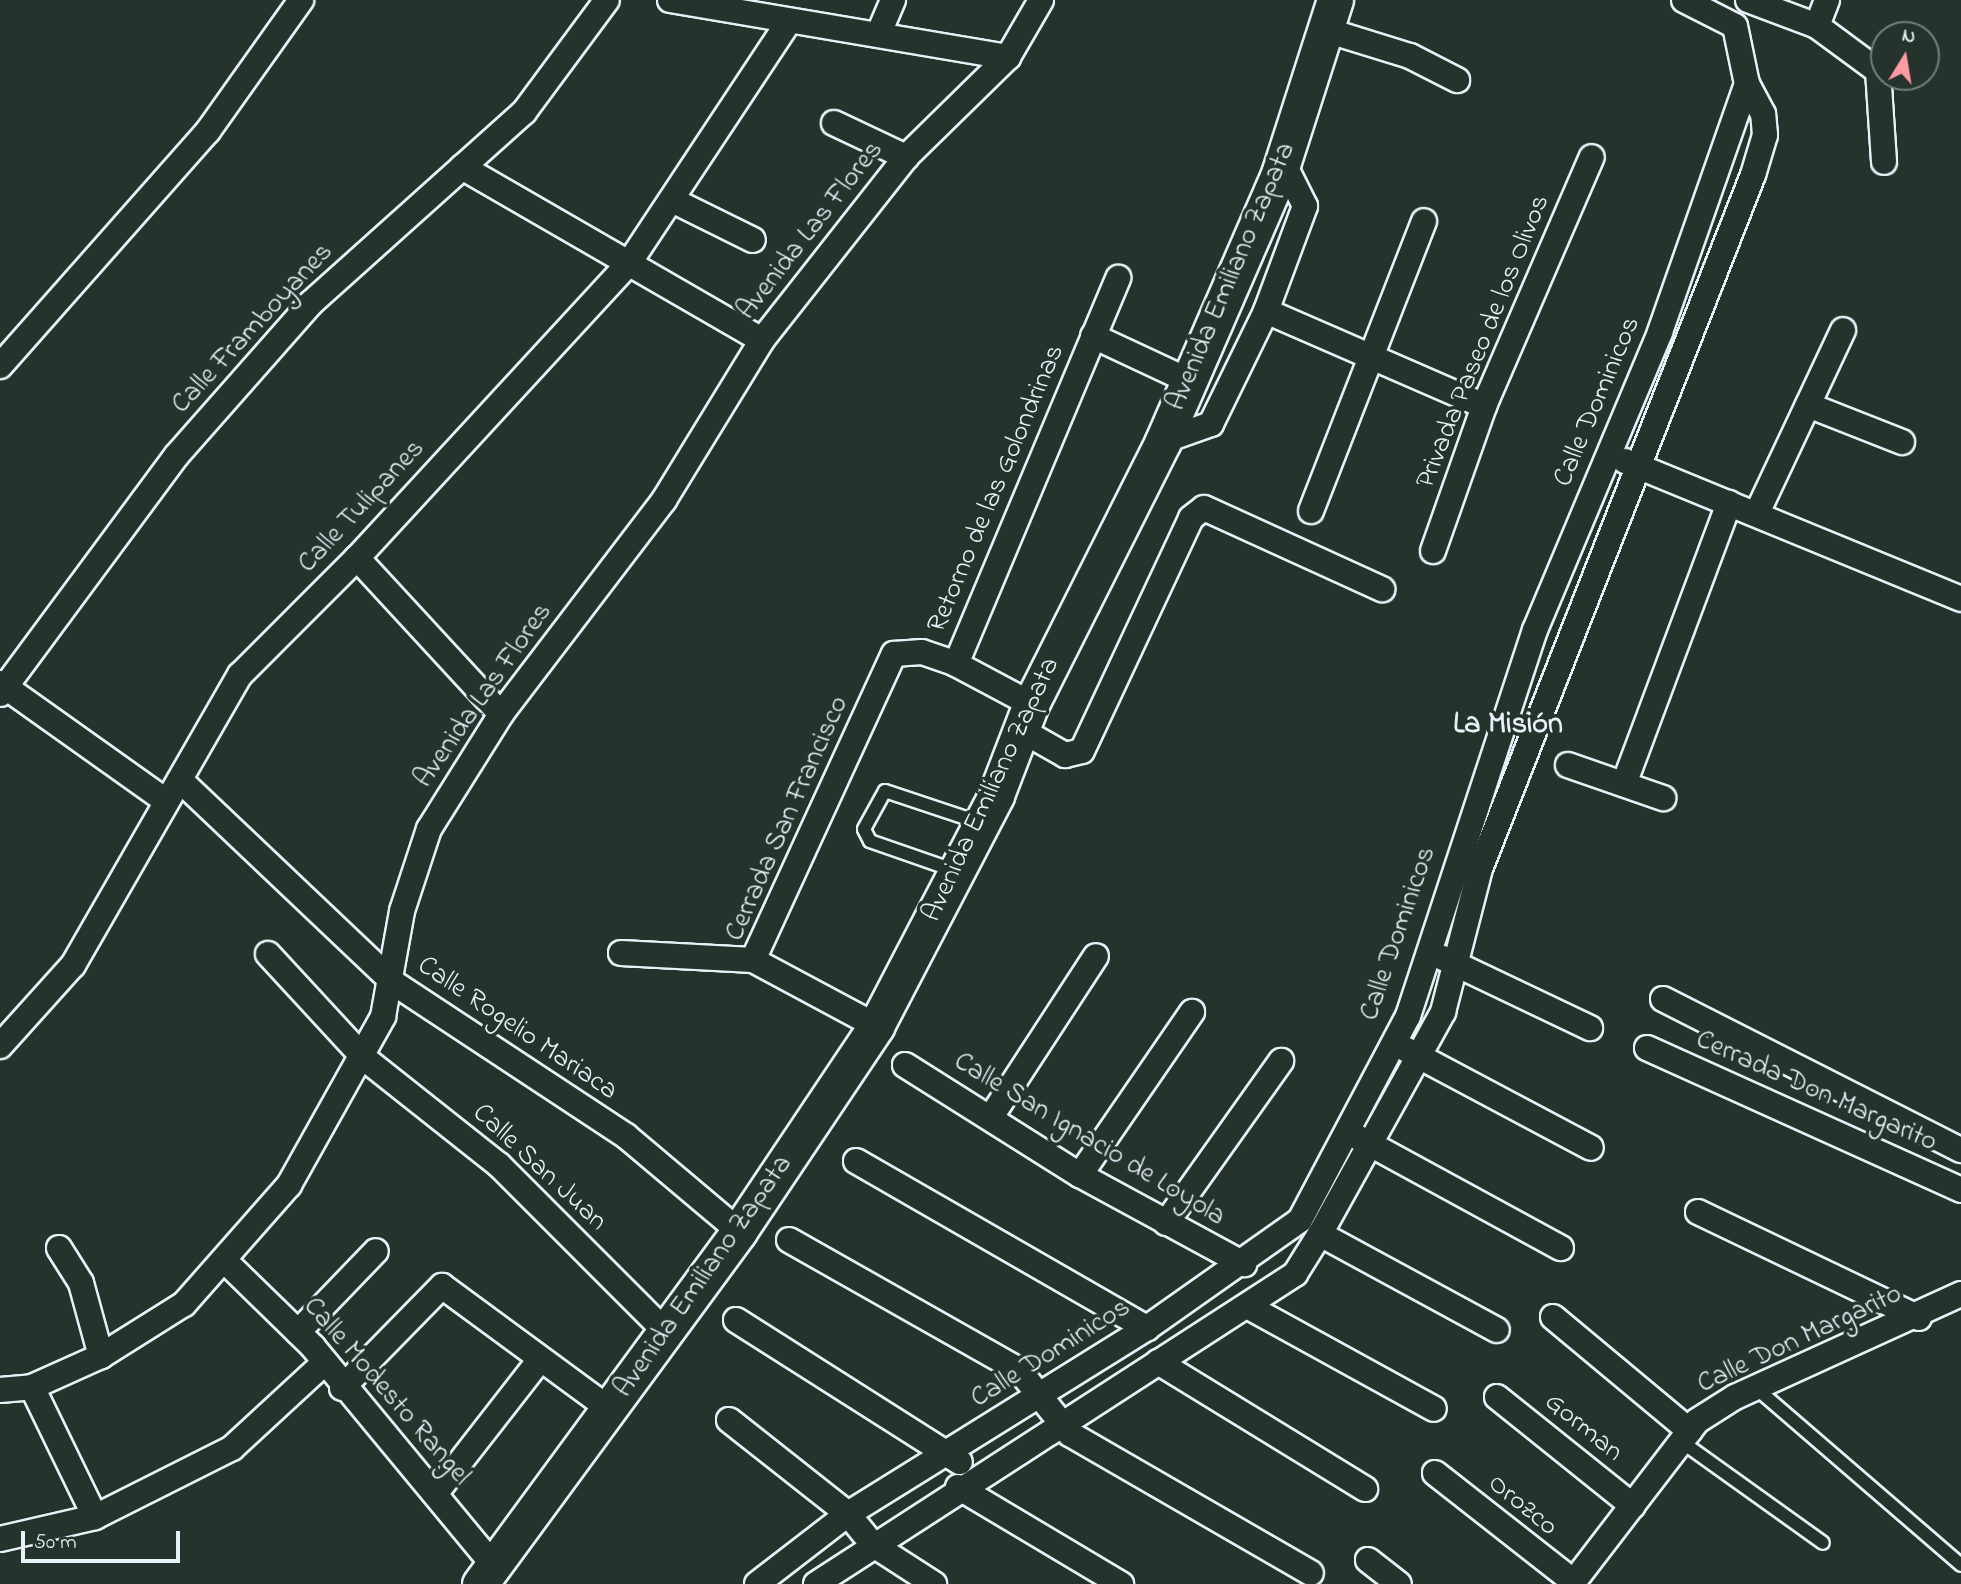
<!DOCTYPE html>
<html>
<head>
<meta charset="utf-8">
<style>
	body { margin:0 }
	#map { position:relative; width:1961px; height:1584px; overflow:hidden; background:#26332d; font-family:"Indie Flower",sans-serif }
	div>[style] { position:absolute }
	.roads { filter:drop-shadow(2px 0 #e8f1f8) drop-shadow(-2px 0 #e8f1f8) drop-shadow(0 2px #e8f1f8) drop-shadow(0 -2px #e8f1f8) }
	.lane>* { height:12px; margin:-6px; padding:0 6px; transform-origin:6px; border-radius:6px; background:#26332d }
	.street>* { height:24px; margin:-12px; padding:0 12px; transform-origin:12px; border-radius:12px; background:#26332d }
	.secondary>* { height:35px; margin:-17.5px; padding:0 17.5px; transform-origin:17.5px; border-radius:17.5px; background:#26332d }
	span { translate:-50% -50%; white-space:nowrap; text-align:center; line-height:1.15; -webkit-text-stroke:7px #26332d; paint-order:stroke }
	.street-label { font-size:28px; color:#e8f1f8 }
	.neighbourhood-label { font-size:30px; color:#e8f1f8; font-weight:700 }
	.north { position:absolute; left:1870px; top:21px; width:70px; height:70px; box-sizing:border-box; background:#26332d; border:2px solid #747f7e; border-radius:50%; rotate:11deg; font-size:19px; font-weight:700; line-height:28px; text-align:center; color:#e8f1f8 }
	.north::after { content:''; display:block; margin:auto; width:24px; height:32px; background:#ff9aa2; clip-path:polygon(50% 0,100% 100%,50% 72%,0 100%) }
	.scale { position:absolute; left:21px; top:1531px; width:159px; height:32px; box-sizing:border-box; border:4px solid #e8f1f8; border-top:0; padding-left:9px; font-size:21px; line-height:24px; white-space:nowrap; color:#e8f1f8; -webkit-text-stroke:5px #26332d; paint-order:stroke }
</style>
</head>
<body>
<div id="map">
	<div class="roads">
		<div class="lane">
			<div style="left:956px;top:871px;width:91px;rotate:-160.8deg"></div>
			<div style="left:870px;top:841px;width:13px;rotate:-117deg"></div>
			<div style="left:864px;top:829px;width:43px;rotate:-61.1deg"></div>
			<div style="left:885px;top:791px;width:98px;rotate:18.4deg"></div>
			<div style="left:1756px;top:1388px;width:271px;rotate:40.8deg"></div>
			<div style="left:1682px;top:1442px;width:173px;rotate:35.6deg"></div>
		</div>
		<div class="street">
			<div style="left:670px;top:0;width:343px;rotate:9.6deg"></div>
			<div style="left:1684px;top:0;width:57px;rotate:27deg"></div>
			<div style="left:1748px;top:0;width:74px;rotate:20.6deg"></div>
			<div style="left:1817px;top:26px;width:76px;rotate:36.4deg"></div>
			<div style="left:1878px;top:71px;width:91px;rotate:86.2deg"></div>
			<div style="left:1817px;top:26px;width:28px;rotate:-69deg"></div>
			<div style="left:1329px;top:31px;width:85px;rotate:17.2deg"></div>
			<div style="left:1410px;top:56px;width:53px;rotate:27.1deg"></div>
			<div style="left:879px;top:33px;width:36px;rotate:-67deg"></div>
			<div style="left:834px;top:123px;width:80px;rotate:25.3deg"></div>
			<div style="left:462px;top:167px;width:346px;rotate:30deg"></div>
			<div style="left:672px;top:200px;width:90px;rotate:26.3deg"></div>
			<div style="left:1266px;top:311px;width:238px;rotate:23.5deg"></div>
			<div style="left:1093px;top:336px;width:106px;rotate:25.1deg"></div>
			<div style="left:0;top:366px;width:314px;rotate:-48.5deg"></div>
			<div style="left:208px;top:131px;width:161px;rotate:-54.6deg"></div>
			<div style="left:1808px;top:405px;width:101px;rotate:21.5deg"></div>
			<div style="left:1163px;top:441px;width:51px;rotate:-19.5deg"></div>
			<div style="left:1211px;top:424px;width:126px;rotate:-64deg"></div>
			<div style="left:1266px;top:311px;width:112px;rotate:-69.6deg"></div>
			<div style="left:1305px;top:206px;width:49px;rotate:-116.6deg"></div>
			<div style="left:1625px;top:461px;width:363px;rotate:22.3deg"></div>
			<div style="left:1311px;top:511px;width:311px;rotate:-68.7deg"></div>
			<div style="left:1757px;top:513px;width:202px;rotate:-64.8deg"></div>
			<div style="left:1433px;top:551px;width:154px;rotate:-70.6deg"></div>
			<div style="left:1484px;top:406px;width:271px;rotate:-66.6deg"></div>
			<div style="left:357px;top:558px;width:212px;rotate:47.3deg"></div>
			<div style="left:956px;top:664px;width:419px;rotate:-67.2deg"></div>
			<div style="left:0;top:683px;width:204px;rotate:35.4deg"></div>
			<div style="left:0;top:694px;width:297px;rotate:-53.5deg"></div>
			<div style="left:177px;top:455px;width:203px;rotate:-48.6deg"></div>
			<div style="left:311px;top:303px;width:286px;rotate:-41.9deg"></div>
			<div style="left:524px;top:112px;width:139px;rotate:-53.5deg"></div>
			<div style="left:1021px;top:730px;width:51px;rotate:29.6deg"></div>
			<div style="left:1065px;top:755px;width:17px;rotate:-13deg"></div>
			<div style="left:1082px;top:751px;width:257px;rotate:-64.9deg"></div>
			<div style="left:1191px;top:518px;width:16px;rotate:-38deg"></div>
			<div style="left:1204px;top:508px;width:196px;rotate:24.5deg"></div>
			<div style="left:1568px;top:765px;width:101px;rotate:19.2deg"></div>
			<div style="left:180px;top:780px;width:295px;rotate:43.5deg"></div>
			<div style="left:394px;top:983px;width:278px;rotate:33.4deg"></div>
			<div style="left:626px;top:1136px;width:148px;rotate:40.1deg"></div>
			<div style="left:1624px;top:784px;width:300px;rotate:-69.5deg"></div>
			<div style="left:621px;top:953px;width:132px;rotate:3deg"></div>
			<div style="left:753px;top:960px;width:140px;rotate:28.2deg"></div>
			<div style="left:268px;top:954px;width:142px;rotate:47.3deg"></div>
			<div style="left:364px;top:1058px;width:172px;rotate:38.4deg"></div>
			<div style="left:499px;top:1165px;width:235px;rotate:45deg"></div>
			<div style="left:1443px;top:958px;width:163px;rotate:25.5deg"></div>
			<div style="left:753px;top:960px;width:337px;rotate:-65.3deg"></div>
			<div style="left:894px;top:654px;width:28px;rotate:-4deg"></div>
			<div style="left:922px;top:652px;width:36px;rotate:19deg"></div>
			<div style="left:956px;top:664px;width:85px;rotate:28.1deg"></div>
			<div style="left:1663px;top:999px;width:334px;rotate:26.9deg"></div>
			<div style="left:0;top:1046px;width:109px;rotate:-48deg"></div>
			<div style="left:73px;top:965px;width:335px;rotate:-60.1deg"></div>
			<div style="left:240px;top:675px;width:165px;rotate:-45deg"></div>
			<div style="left:357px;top:558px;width:401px;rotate:-47.3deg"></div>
			<div style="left:629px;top:263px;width:288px;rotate:-56.5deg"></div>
			<div style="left:1647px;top:1048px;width:345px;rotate:24.3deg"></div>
			<div style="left:1407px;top:1050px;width:208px;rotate:28deg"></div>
			<div style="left:905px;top:1065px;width:207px;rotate:32.2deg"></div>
			<div style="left:1080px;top:1175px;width:187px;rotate:28.5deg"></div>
			<div style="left:991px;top:1117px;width:192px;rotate:-56.9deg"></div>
			<div style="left:1359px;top:1138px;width:230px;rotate:28.6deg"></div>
			<div style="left:856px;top:1161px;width:336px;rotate:29.9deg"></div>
			<div style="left:1080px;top:1175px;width:198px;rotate:-55.5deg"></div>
			<div style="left:1698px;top:1212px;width:245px;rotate:25.6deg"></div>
			<div style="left:1166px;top:1223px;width:199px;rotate:-54.6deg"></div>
			<div style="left:1320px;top:1234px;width:201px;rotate:28.5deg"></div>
			<div style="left:789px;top:1240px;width:264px;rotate:29.5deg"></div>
			<div style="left:1019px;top:1370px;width:82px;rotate:51.4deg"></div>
			<div style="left:1070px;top:1434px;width:278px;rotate:30deg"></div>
			<div style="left:59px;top:1248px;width:41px;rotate:57.8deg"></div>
			<div style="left:81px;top:1283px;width:76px;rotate:74.7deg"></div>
			<div style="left:226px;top:1262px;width:122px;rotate:44.3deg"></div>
			<div style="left:313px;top:1347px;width:286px;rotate:50.4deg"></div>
			<div style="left:1247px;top:1306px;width:213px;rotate:28.8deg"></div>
			<div style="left:1553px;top:1317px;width:178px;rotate:39.8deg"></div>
			<div style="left:736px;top:1320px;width:265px;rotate:32.4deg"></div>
			<div style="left:298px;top:1332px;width:112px;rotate:-46.1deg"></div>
			<div style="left:1158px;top:1362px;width:243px;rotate:31.5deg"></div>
			<div style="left:32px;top:1387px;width:144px;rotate:64.1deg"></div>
			<div style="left:342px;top:1388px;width:143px;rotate:-45.6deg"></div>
			<div style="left:442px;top:1286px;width:210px;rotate:36.3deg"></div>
			<div style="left:0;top:1390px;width:32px;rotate:-5deg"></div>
			<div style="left:32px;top:1387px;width:76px;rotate:-24.2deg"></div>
			<div style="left:101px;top:1356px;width:98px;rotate:-32.1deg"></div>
			<div style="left:184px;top:1304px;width:159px;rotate:-48.6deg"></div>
			<div style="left:289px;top:1185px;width:193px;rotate:-60.8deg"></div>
			<div style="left:383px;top:1017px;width:108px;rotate:-79.8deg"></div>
			<div style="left:402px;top:911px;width:86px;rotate:-71.8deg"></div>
			<div style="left:429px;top:829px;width:136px;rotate:-57.9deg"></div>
			<div style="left:501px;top:714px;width:269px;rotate:-52.7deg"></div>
			<div style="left:664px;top:500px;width:188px;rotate:-58.5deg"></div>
			<div style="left:762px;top:340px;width:233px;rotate:-51.8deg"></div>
			<div style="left:906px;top:157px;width:143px;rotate:-44.4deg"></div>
			<div style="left:1008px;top:57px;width:66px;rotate:-59.9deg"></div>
			<div style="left:1497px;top:1397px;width:174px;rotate:38.7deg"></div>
			<div style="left:729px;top:1420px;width:152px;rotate:38.3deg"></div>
			<div style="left:848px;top:1514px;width:38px;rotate:51deg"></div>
			<div style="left:872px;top:1544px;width:74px;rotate:32.8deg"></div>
			<div style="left:1435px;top:1473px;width:177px;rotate:38.1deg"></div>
			<div style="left:958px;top:1487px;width:190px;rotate:30.8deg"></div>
			<div style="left:436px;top:1493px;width:166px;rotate:-52.1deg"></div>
			<div style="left:0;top:1539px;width:98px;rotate:-13deg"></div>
			<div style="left:95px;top:1517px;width:153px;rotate:-26.7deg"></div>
			<div style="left:232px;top:1448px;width:122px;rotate:-42.7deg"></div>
			<div style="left:1368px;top:1560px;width:39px;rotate:38deg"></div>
			<div style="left:757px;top:1584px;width:115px;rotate:-37.6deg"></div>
			<div style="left:848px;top:1514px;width:352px;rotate:-31.9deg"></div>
			<div style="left:1147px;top:1328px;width:187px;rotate:-35.2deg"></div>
			<div style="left:1300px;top:1220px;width:231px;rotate:-62.1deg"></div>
			<div style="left:1408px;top:1016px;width:406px;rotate:-71.8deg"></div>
			<div style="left:1535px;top:630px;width:323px;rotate:-67.2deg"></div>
			<div style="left:1660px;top:332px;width:263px;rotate:-70.7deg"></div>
			<div style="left:816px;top:1584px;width:571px;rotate:-32.91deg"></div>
			<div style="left:1295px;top:1274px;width:47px;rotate:-58deg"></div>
			<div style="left:1320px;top:1234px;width:254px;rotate:-61deg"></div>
			<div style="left:1443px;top:1012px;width:148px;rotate:-75.5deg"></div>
			<div style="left:1480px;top:869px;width:746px;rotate:-68.53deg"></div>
			<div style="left:1753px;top:175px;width:42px;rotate:-73.3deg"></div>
			<div style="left:1765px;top:135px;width:21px;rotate:-95deg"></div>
			<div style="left:1763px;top:114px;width:34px;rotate:-118deg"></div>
			<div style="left:1747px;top:84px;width:59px;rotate:-101.7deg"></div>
			<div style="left:1572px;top:1584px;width:205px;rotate:-52.5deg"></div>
			<div style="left:1697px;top:1421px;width:45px;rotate:-32.3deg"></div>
			<div style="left:1735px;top:1397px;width:248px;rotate:-24.5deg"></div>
		</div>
		<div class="secondary">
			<div style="left:480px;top:1584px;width:438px;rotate:-53.7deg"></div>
			<div style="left:739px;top:1231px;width:247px;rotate:-56.2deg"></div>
			<div style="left:876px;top:1026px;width:260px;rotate:-62.5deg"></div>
			<div style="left:996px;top:795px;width:97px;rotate:-69deg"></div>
			<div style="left:1031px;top:704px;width:294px;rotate:-63.3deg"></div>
			<div style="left:1163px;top:441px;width:291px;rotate:-66.5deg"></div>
			<div style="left:1279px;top:174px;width:183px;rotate:-72.2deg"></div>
		</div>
	</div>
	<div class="street-label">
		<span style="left:811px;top:231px;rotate:-52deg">Avenida Las Flores</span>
		<span style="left:1232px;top:277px;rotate:-67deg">Avenida Emiliano Zapata</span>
		<span style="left:253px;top:329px;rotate:-47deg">Calle Framboyanes</span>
		<span style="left:1484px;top:342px;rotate:-68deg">Privada Paseo de los Olivos</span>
		<span style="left:1598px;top:402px;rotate:-67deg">Calle Dominicos</span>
		<span style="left:997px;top:489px;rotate:-67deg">Retorno de las Golondrinas</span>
		<span style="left:362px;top:507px;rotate:-47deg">Calle Tulipanes</span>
		<span style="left:484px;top:696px;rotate:-55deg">Avenida Las Flores</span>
		<span style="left:992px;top:790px;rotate:-65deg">Avenida Emiliano Zapata</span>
		<span style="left:788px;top:819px;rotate:-66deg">Cerrada San Francisco</span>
		<span style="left:1399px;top:934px;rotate:-71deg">Calle Dominicos</span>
		<span style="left:517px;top:1029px;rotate:34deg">Calle Rogelio Mariaca</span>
		<span style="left:1816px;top:1092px;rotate:24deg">Cerrada Don Margarito</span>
		<span style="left:1089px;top:1140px;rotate:31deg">Calle San Ignacio de Loyola</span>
		<span style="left:539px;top:1168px;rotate:43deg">Calle San Juan</span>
		<span style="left:704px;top:1277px;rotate:-55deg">Avenida Emiliano Zapata</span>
		<span style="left:1800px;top:1340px;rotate:-25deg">Calle Don Margarito</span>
		<span style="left:1051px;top:1354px;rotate:-32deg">Calle Dominicos</span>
		<span style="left:386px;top:1392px;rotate:49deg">Calle Modesto Rangel</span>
		<span style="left:1583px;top:1428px;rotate:39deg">Gorman</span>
		<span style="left:1522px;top:1506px;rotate:39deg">Orozco</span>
	</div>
	<div class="neighbourhood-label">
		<span style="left:1508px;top:725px">La Misión</span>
	</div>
	<div class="north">N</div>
	<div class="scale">50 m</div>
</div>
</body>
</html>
